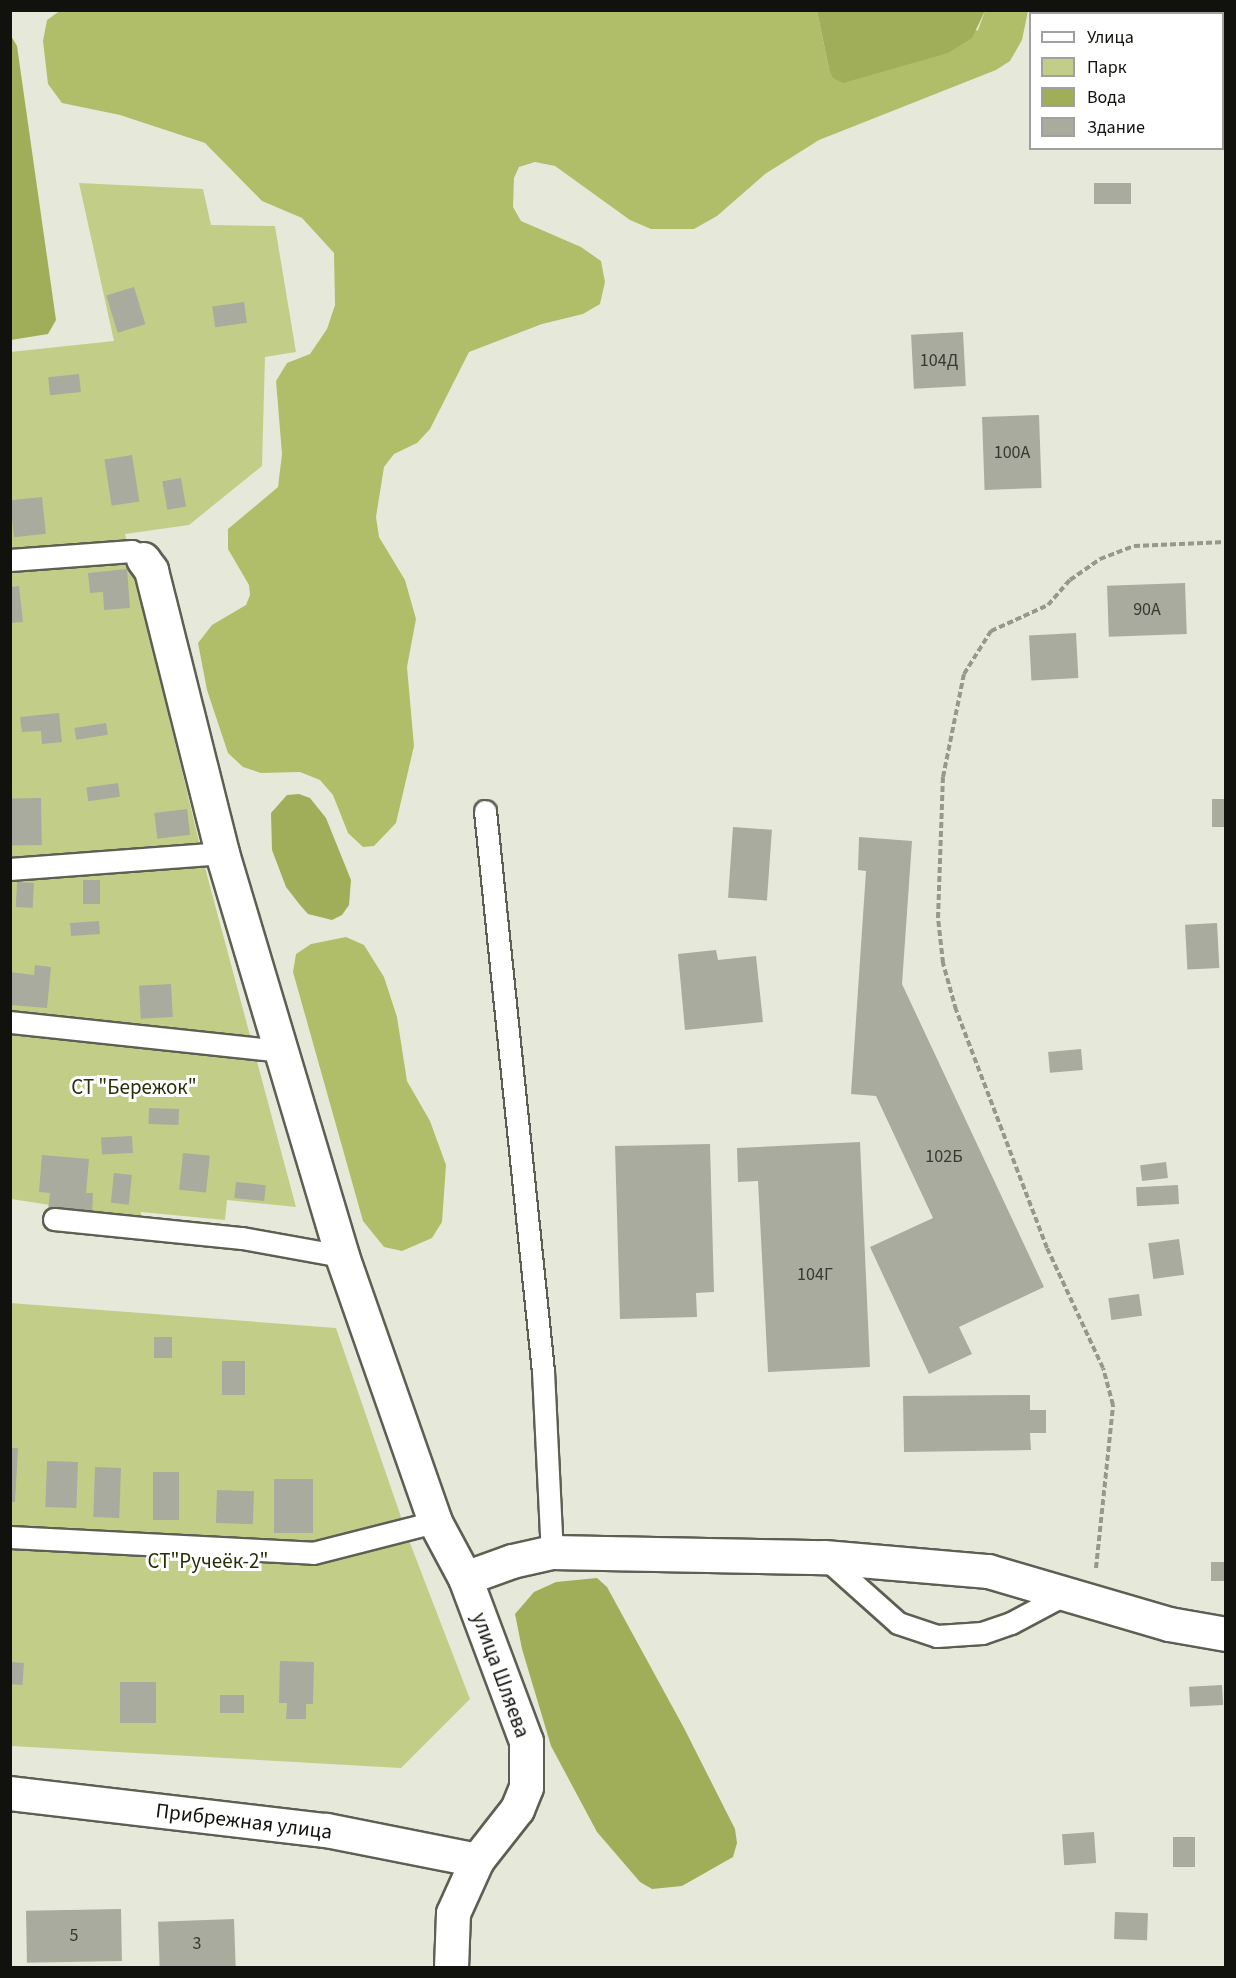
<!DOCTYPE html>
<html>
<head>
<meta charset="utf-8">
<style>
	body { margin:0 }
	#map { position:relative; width:1236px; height:1978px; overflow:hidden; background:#e6e9da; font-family:"Source Sans 3",sans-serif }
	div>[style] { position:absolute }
	.green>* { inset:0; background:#c2ce88 }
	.forest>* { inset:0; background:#b1be69 }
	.water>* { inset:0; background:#a1ae59 }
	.building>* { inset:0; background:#a8ab9e; transform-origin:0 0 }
	.path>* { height:4px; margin-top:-2px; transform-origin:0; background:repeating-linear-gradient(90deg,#96988d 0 6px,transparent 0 9px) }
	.roads { filter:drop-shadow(2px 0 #5d5f53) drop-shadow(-2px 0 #5d5f53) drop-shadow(0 2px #5d5f53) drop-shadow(0 -2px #5d5f53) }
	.service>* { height:21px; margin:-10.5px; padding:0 10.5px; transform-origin:10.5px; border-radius:10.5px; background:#fff }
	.minor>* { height:33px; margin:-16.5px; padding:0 16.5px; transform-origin:16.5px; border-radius:16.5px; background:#fff }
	span { translate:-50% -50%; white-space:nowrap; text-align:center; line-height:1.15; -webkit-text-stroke:6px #fff; paint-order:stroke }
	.number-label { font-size:18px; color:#373831 }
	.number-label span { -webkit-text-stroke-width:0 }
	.park-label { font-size:21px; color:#292e08 }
	.street-label { font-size:21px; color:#11120d }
	.frame { position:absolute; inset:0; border:12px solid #11120d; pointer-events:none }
	.legend { position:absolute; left:1029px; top:12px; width:195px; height:138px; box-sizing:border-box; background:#fff; border:2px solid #a0a09e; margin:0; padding:8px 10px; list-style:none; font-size:18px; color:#11120d }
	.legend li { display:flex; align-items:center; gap:12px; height:30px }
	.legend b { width:30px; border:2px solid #a0a09e }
</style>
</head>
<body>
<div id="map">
	<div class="green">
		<div style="clip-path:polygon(79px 183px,203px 189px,211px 225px,275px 226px,296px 352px,265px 357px,262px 466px,189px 525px,125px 534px,207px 875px,296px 1207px,227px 1200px,225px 1220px,141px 1212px,141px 1219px,11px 1199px,10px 352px,114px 341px)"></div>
		<div style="clip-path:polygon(10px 1303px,336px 1328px,410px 1543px,470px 1699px,401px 1768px,11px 1746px)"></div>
	</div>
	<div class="forest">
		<div style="clip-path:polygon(61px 10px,817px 11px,829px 69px,978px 30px,985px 11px,1028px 11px,1022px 40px,1010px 61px,996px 70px,819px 140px,765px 174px,717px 216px,694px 229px,651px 229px,630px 220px,555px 166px,535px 162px,519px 167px,514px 178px,513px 207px,521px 221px,581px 247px,601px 261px,605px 282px,600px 304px,583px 314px,542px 324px,469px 352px,430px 429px,417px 443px,394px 454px,384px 467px,376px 517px,379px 537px,405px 580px,416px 619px,407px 667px,414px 746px,396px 823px,374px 846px,363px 847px,348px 833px,333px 795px,320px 780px,300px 772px,261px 773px,243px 767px,228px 753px,207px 690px,198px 643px,212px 625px,246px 605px,250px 595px,249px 585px,228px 549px,228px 529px,278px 487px,282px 454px,276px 381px,287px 363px,310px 354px,327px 329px,335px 305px,334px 253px,302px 218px,262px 201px,205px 143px,120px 115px,62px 103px,48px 84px,43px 41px,47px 20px)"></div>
		<div style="clip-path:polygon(346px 937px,364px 945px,384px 977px,397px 1017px,407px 1081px,430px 1121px,446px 1165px,442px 1222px,432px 1238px,402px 1251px,384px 1247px,363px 1221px,293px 972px,296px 954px,311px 944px)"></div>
	</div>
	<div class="water">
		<div style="clip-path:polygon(817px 11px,817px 10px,985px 11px,972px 38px,948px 53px,843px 83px,833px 78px,829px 69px)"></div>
		<div style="clip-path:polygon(10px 34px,17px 46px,56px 320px,48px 334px,11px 340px)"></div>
		<div style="clip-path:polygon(299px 794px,310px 798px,326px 818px,351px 880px,349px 905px,342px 915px,332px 920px,308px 914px,300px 905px,286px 887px,272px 850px,271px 813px,287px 795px)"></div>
		<div style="clip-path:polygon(597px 1578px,607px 1587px,684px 1728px,735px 1829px,737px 1843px,733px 1857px,682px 1886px,652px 1889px,640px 1882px,597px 1832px,551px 1746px,522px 1649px,515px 1614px,534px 1592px,556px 1582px)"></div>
	</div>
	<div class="building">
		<div style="left:1094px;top:183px;width:37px;height:21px"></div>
		<div style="left:134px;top:287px;width:39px;height:29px;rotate:73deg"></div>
		<div style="left:244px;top:302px;width:21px;height:32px;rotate:82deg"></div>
		<div style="left:963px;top:332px;width:54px;height:52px;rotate:87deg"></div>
		<div style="left:79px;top:374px;width:18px;height:31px;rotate:84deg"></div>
		<div style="left:1039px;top:415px;width:73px;height:57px;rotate:88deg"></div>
		<div style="left:132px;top:455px;width:47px;height:28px;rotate:81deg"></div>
		<div style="left:181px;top:478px;width:29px;height:19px;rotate:80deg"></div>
		<div style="left:42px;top:497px;width:37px;height:32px;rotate:84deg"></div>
		<div style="clip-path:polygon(127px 569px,130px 608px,104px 610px,103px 592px,90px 593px,88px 573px)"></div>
		<div style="left:1185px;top:583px;width:51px;height:78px;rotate:88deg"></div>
		<div style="clip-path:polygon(19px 586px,23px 622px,10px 623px,10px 587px)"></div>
		<div style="left:1076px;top:633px;width:45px;height:47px;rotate:87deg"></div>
		<div style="clip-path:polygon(59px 713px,62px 742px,42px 744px,41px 731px,22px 732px,20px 717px)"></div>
		<div style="left:106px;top:723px;width:12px;height:32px;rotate:81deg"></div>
		<div style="left:118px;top:783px;width:14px;height:32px;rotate:82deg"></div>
		<div style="left:41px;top:798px;width:47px;height:31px;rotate:89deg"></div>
		<div style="left:1226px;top:799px;width:28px;height:14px;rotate:90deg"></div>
		<div style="left:187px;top:809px;width:26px;height:33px;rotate:83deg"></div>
		<div style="left:733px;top:827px;width:39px;height:71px;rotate:4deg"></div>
		<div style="clip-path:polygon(859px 837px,912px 841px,902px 984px,1044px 1287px,959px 1327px,972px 1354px,929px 1374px,870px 1247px,933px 1218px,876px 1096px,851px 1094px,866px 871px,858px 870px)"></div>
		<div style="left:83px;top:880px;width:17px;height:24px"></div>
		<div style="left:17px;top:882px;width:17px;height:25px;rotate:3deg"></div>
		<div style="left:99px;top:921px;width:13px;height:29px;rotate:86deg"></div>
		<div style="left:1217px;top:923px;width:45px;height:32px;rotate:87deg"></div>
		<div style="clip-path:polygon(716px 950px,718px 960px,756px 956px,763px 1022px,685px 1030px,678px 954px)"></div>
		<div style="clip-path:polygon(35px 965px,51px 967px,47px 1008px,10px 1005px,10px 972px,34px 975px)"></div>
		<div style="left:171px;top:984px;width:33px;height:32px;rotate:87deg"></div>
		<div style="left:1081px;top:1049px;width:21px;height:33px;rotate:85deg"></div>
		<div style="left:149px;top:1108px;width:30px;height:16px;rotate:2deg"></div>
		<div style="left:132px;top:1136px;width:17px;height:31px;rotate:87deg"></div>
		<div style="clip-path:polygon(860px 1142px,870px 1367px,768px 1372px,758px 1181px,738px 1182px,737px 1148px)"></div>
		<div style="clip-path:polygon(710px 1144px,714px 1292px,696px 1293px,697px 1317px,620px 1319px,615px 1146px)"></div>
		<div style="left:183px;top:1153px;width:27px;height:37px;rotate:6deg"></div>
		<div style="clip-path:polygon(42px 1155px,89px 1159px,86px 1193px,93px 1193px,92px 1214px,48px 1210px,50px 1193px,39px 1192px)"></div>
		<div style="left:1166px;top:1162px;width:16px;height:26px;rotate:83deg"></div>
		<div style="left:114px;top:1173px;width:18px;height:30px;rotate:6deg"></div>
		<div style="left:236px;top:1182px;width:30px;height:16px;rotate:6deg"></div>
		<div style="left:1178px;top:1185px;width:19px;height:42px;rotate:87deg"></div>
		<div style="left:1179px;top:1239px;width:36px;height:31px;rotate:82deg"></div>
		<div style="left:1139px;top:1294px;width:22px;height:31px;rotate:82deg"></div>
		<div style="left:154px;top:1337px;width:18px;height:21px"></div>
		<div style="left:222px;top:1361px;width:23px;height:34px"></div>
		<div style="clip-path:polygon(1030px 1395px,1030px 1410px,1046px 1410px,1046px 1433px,1030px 1433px,1031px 1450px,904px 1452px,903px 1396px)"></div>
		<div style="clip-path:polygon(10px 1448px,18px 1448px,15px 1502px,10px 1502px)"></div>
		<div style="left:47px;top:1461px;width:31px;height:46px;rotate:2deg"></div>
		<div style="left:95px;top:1467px;width:26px;height:50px;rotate:2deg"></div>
		<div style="left:153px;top:1472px;width:26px;height:48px"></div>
		<div style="left:274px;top:1479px;width:39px;height:54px"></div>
		<div style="left:217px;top:1490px;width:37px;height:33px;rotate:2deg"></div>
		<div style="left:1211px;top:1562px;width:15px;height:19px"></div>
		<div style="clip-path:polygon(280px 1661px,314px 1662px,313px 1704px,306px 1704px,306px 1719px,286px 1719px,287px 1703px,279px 1703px)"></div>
		<div style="left:10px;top:1662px;width:14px;height:22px;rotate:4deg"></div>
		<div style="left:120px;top:1682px;width:36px;height:41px"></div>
		<div style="left:1222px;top:1685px;width:20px;height:33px;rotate:87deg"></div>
		<div style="left:220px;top:1695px;width:24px;height:18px"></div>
		<div style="left:1094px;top:1832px;width:31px;height:32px;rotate:86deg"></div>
		<div style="left:1173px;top:1837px;width:22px;height:30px"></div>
		<div style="left:121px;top:1909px;width:52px;height:95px;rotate:89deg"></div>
		<div style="left:1115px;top:1912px;width:33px;height:27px;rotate:2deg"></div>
		<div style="left:234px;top:1919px;width:49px;height:76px;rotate:88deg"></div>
	</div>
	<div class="path">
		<div style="left:1096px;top:1568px;width:164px;rotate:-84deg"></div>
		<div style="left:1113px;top:1405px;width:38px;rotate:-105deg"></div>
		<div style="left:1103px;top:1368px;width:132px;rotate:-115deg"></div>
		<div style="left:1047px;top:1248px;width:255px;rotate:-110.9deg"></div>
		<div style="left:956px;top:1010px;width:49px;rotate:-105.5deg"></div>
		<div style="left:943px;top:963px;width:45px;rotate:-96.3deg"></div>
		<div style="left:938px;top:918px;width:141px;rotate:-88deg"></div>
		<div style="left:943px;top:777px;width:105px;rotate:-78.5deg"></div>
		<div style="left:964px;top:674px;width:51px;rotate:-57.9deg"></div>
		<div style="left:991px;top:631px;width:63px;rotate:-24.5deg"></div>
		<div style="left:1048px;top:605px;width:33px;rotate:-49deg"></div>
		<div style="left:1070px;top:580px;width:37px;rotate:-35deg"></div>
		<div style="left:1100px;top:559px;width:36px;rotate:-21deg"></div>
		<div style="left:1134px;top:546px;width:92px;rotate:-2.5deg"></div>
	</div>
	<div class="roads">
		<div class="service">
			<div style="left:10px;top:560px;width:122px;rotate:-4.2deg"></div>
			<div style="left:132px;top:551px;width:14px;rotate:36deg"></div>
			<div style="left:485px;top:811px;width:563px;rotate:84.09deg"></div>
			<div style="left:543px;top:1371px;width:181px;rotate:87.2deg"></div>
			<div style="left:10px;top:869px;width:213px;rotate:-4.3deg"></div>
			<div style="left:10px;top:1022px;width:273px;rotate:6.1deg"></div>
			<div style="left:54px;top:1219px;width:189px;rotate:5.8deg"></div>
			<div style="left:242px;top:1238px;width:102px;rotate:10.2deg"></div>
			<div style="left:10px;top:1537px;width:303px;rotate:3deg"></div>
			<div style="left:313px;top:1553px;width:126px;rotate:-14.3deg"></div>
			<div style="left:824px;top:1557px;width:99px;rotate:41.7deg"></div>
			<div style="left:898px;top:1623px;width:41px;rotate:18.4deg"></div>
			<div style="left:937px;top:1636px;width:45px;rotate:-3.8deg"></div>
			<div style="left:982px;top:1633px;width:31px;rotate:-19deg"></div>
			<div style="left:1011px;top:1623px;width:66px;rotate:-28.1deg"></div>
		</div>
		<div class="minor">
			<div style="left:143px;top:559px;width:14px;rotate:54deg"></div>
			<div style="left:151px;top:570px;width:292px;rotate:75.9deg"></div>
			<div style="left:222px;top:853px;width:420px;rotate:73.4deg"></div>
			<div style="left:342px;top:1256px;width:282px;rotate:70.7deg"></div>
			<div style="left:435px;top:1522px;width:64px;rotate:61.8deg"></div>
			<div style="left:465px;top:1578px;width:174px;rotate:69.5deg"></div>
			<div style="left:526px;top:1741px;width:46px;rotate:90deg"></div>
			<div style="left:526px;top:1787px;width:24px;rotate:112deg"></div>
			<div style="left:517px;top:1809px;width:65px;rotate:128.1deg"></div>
			<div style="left:477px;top:1860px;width:58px;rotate:114.4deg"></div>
			<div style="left:453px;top:1913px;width:55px;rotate:92.1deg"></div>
			<div style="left:465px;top:1578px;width:50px;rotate:-19.9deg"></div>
			<div style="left:512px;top:1561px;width:41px;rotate:-12.7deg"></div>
			<div style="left:552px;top:1552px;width:272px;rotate:1.1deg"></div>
			<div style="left:824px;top:1557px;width:165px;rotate:4.9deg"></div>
			<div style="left:988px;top:1571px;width:189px;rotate:16.3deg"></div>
			<div style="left:1169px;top:1624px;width:58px;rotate:10deg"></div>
			<div style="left:10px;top:1793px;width:318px;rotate:6.7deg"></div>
			<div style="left:326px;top:1830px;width:154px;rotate:11.2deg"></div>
		</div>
	</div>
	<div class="number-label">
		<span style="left:939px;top:361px">104Д</span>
		<span style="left:1012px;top:453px">100А</span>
		<span style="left:1147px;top:610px">90А</span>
		<span style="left:944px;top:1157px">102Б</span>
		<span style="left:815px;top:1275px">104Г</span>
		<span style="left:74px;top:1936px">5</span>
		<span style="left:197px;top:1944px">3</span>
	</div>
	<div class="park-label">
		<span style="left:134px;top:1087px">СТ "Бережок"</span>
		<span style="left:208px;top:1561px">СТ"Ручеёк-2"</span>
	</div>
	<div class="street-label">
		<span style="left:501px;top:1675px;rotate:70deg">улица Шляева</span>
		<span style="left:244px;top:1821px;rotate:7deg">Прибрежная улица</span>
	</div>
	<div class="frame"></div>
	<ul class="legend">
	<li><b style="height:8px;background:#fff"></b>Улица</li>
	<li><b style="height:16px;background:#c2ce88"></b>Парк</li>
	<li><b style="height:16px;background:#a1ae59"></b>Вода</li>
	<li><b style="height:16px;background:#a8ab9e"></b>Здание</li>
	</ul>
</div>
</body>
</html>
